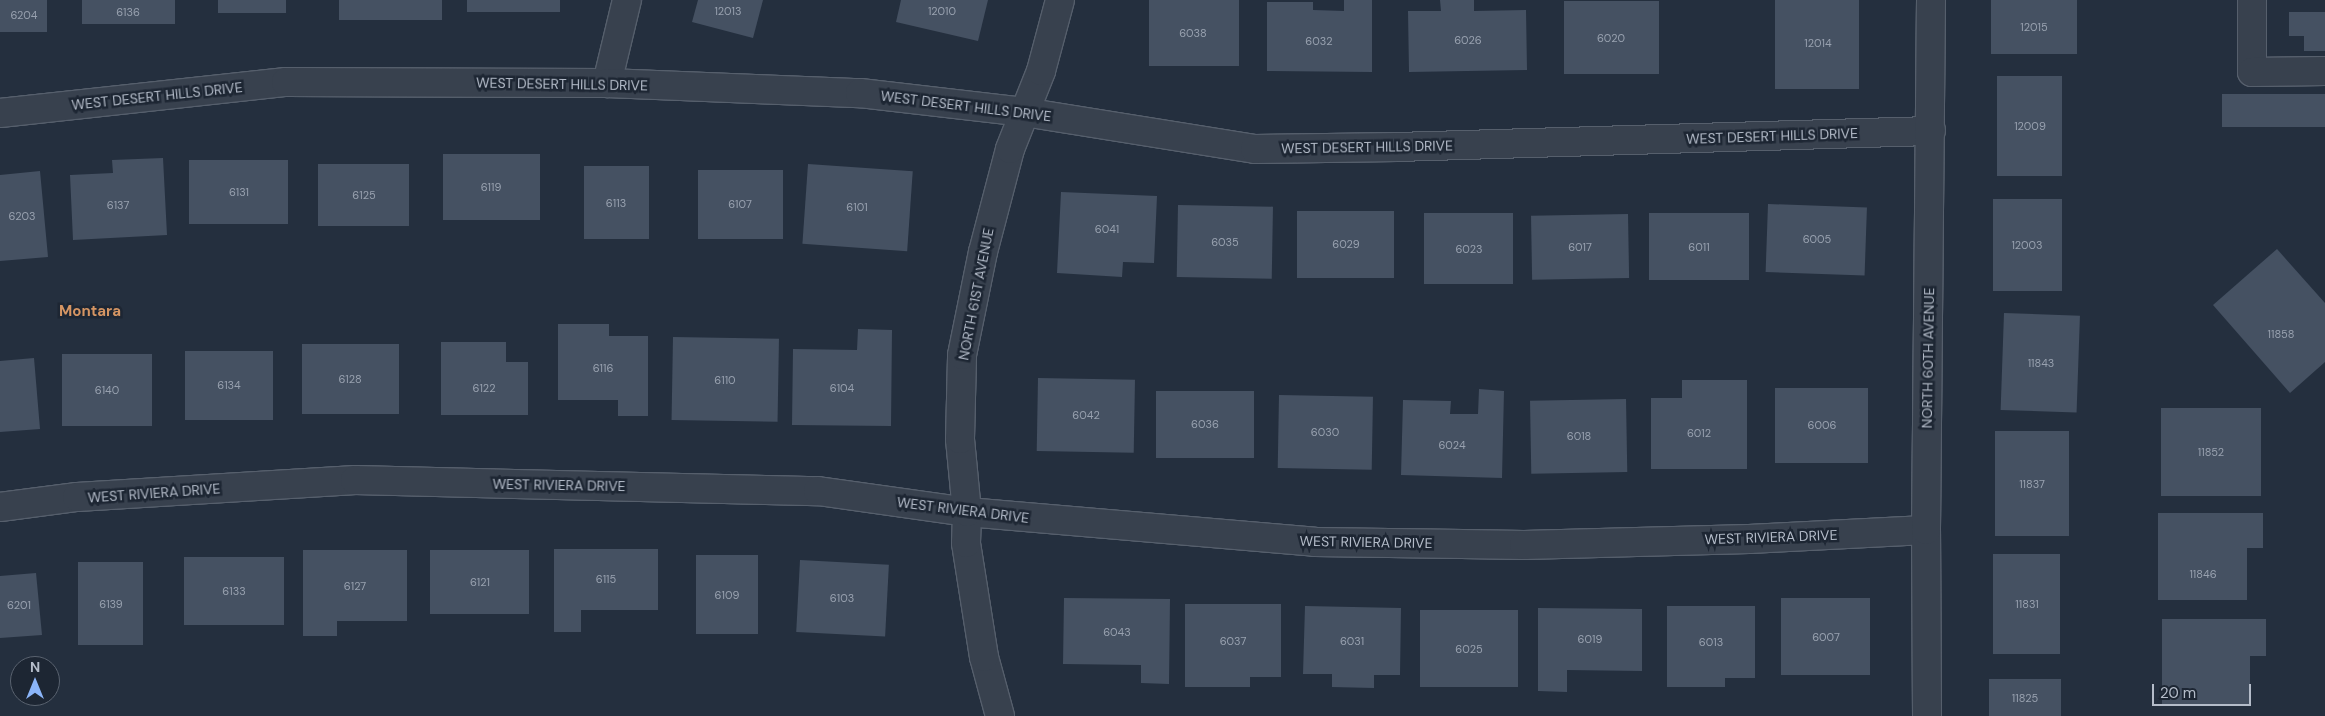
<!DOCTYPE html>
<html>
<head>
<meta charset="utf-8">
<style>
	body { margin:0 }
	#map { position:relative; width:2325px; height:716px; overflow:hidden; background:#242f3e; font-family:"DM Sans",sans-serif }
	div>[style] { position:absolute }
	.building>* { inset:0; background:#455162; transform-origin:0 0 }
	.roads { filter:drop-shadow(1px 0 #565f6c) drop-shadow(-1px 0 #565f6c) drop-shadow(0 1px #565f6c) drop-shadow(0 -1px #565f6c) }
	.minor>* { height:28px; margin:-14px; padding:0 14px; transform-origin:14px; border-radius:14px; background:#38414e }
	span { translate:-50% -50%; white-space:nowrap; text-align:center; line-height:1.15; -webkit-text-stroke:5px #1d2633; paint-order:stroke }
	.number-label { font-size:11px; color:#98a1af }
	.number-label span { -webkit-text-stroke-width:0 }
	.street-label { font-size:14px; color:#b4bcc9 }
	.neighbourhood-label { font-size:15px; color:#d59563; font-weight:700 }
	.north { position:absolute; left:10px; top:656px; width:50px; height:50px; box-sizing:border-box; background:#1d2633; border:1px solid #59626f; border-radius:50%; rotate:0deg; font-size:14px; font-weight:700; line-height:20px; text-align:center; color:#b4bcc9 }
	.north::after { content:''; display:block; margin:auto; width:18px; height:22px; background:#8ab4f8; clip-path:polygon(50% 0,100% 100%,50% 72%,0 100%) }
	.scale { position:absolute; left:2152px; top:684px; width:99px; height:22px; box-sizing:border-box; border:2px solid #b4bcc9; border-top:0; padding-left:6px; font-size:15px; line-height:18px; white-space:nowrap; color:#b4bcc9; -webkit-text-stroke:4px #1d2633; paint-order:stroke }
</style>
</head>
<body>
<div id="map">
	<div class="building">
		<div style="left:0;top:0;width:47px;height:32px"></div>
		<div style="left:82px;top:0;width:93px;height:24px"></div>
		<div style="left:218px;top:0;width:68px;height:13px"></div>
		<div style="left:339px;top:0;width:103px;height:20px"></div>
		<div style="left:467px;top:0;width:93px;height:12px"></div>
		<div style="clip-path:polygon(698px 0,763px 0,753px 38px,692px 22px)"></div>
		<div style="clip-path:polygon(901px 0,988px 0,978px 41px,896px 22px)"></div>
		<div style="left:1149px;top:0;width:90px;height:66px"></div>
		<div style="clip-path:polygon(1344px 0,1372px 0,1372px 72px,1267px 71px,1267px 2px,1313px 2px,1313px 10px,1344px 11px)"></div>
		<div style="clip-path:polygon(1440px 0,1474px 0,1474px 11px,1526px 10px,1527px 70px,1409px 72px,1408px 11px,1441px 11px)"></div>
		<div style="left:1775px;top:0;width:84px;height:89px"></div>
		<div style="left:1991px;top:0;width:86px;height:54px"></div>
		<div style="left:1564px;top:1px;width:95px;height:73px"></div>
		<div style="clip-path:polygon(2289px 12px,2325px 12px,2325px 51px,2304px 51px,2304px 36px,2289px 36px)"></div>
		<div style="left:1997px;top:76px;width:65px;height:100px"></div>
		<div style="left:2325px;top:94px;width:33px;height:103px;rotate:90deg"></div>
		<div style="left:443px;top:154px;width:97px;height:66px"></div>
		<div style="clip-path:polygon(163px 158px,167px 235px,73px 240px,70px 175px,113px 173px,112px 160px)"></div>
		<div style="left:189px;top:160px;width:99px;height:64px"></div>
		<div style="left:318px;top:164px;width:91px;height:62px"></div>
		<div style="left:808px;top:164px;width:105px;height:80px;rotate:4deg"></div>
		<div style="left:584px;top:166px;width:65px;height:73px"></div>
		<div style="left:698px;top:170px;width:85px;height:69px"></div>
		<div style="clip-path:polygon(40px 171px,48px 257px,0 261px,0 175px)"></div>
		<div style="clip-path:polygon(1061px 192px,1157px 196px,1154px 263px,1123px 262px,1122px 277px,1057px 273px)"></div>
		<div style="left:1993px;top:199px;width:69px;height:92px"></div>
		<div style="left:1768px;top:204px;width:99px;height:68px;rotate:2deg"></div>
		<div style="left:1178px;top:205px;width:95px;height:72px;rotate:1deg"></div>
		<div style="left:1297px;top:211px;width:97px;height:67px"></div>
		<div style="left:1424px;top:213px;width:89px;height:71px"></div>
		<div style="left:1649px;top:213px;width:100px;height:67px"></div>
		<div style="left:1628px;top:214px;width:64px;height:97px;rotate:89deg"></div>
		<div style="clip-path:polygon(2277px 249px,2325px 303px,2325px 362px,2290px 393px,2213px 305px)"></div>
		<div style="left:2004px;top:313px;width:76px;height:97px;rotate:2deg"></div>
		<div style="clip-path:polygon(558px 324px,609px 324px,609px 336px,648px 336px,648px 416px,618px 416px,618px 400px,558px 400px)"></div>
		<div style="clip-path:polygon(858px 329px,892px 330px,891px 426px,792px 425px,793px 349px,857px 350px)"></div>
		<div style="left:673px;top:337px;width:106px;height:83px;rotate:1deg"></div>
		<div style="clip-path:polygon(441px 342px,506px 342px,506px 362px,528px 362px,528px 415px,441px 415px)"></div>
		<div style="left:302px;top:344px;width:97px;height:70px"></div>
		<div style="left:185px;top:351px;width:88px;height:69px"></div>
		<div style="left:62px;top:354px;width:90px;height:72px"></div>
		<div style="clip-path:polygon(34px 358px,40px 429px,0 432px,0 361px)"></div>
		<div style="left:1038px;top:378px;width:97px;height:73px;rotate:1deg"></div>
		<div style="clip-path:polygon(1682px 380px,1747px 380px,1747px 469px,1651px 469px,1651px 398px,1682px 398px)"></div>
		<div style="left:1775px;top:388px;width:93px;height:75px"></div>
		<div style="clip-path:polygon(1479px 389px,1504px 391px,1502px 478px,1401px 475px,1403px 400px,1451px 401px,1450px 414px,1478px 414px)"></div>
		<div style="left:1156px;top:391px;width:98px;height:67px"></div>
		<div style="left:1279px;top:395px;width:94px;height:73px;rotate:1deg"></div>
		<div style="left:1626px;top:399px;width:73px;height:96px;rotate:89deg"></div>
		<div style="left:2161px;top:408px;width:100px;height:88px"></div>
		<div style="left:1995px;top:431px;width:74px;height:105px"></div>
		<div style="clip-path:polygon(2158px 513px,2263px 513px,2263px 548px,2247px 548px,2247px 600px,2158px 600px)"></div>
		<div style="clip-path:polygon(554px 549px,658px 549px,658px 610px,581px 610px,581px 632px,554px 632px)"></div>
		<div style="clip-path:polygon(303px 550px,407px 550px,407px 621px,337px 621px,337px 636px,303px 636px)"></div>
		<div style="left:430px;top:550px;width:99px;height:64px"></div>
		<div style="left:1993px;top:554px;width:67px;height:100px"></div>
		<div style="left:696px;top:555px;width:62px;height:79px"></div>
		<div style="left:184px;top:557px;width:100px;height:68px"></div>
		<div style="left:800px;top:560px;width:89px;height:72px;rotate:3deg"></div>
		<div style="left:143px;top:562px;width:83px;height:65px;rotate:90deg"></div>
		<div style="clip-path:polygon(36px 573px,42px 635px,0 638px,0 576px)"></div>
		<div style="clip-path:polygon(1064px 598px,1170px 599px,1169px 684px,1141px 683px,1141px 665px,1063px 664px)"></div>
		<div style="left:1781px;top:598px;width:89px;height:77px"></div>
		<div style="clip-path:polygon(1185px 604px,1281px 604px,1281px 677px,1250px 677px,1250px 687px,1185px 687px)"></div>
		<div style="clip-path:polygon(1305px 606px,1401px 608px,1400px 675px,1374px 675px,1374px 688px,1332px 687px,1332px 674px,1303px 674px)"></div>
		<div style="clip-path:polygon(1667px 606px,1755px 606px,1755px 678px,1725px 678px,1725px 687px,1667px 687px)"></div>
		<div style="clip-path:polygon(1538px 608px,1642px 609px,1642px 671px,1567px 670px,1567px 692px,1538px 691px)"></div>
		<div style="left:1420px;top:610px;width:98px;height:77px"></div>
		<div style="clip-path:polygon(2162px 619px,2266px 619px,2266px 656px,2250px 656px,2250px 706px,2162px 706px)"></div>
		<div style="left:1989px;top:679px;width:72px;height:37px"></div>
	</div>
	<div class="roads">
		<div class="minor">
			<div style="left:2252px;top:0;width:72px;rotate:90deg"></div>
			<div style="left:2252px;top:72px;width:73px;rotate:-0.8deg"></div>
			<div style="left:607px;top:83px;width:85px;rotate:-76.5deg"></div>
			<div style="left:0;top:113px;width:288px;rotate:-6.2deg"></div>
			<div style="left:286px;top:82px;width:321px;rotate:0.2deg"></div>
			<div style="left:607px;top:83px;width:253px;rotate:2.3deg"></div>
			<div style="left:860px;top:93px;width:165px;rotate:6.6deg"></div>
			<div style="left:1024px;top:112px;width:234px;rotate:9.1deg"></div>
			<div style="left:1255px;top:149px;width:142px;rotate:-0.8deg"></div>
			<div style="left:1397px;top:147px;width:534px;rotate:-1.72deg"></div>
			<div style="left:0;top:507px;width:78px;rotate:-7.4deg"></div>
			<div style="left:77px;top:497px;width:279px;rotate:-3.5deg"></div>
			<div style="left:355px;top:480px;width:463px;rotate:1.4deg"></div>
			<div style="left:818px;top:491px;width:150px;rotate:8deg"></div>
			<div style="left:967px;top:512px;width:349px;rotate:4.9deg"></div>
			<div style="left:1315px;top:542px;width:209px;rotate:0.8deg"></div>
			<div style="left:1524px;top:545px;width:225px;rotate:-1.5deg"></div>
			<div style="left:1749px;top:539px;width:177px;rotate:-2.9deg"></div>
			<div style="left:1000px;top:716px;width:61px;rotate:-105.2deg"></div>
			<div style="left:984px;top:657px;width:115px;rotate:-99deg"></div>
			<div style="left:966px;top:543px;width:31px;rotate:-88deg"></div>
			<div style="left:967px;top:512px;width:73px;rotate:-95.5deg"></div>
			<div style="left:960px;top:439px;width:84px;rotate:-88.6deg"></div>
			<div style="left:962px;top:355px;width:105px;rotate:-78.5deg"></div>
			<div style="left:983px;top:252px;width:106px;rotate:-75.3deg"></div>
			<div style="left:1010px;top:149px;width:84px;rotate:-68.3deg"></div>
			<div style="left:1041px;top:71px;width:73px;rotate:-75deg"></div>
			<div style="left:1927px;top:716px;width:186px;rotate:-90.3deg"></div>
			<div style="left:1926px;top:530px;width:530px;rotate:-89.46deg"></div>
		</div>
	</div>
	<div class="number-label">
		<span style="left:728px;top:11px">12013</span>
		<span style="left:942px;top:11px">12010</span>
		<span style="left:128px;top:12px">6136</span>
		<span style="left:24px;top:15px">6204</span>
		<span style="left:2034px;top:27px">12015</span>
		<span style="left:1193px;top:33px">6038</span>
		<span style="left:1611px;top:38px">6020</span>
		<span style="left:1468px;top:40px">6026</span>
		<span style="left:1319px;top:41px">6032</span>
		<span style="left:1818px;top:43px">12014</span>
		<span style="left:2030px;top:126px">12009</span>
		<span style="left:491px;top:187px">6119</span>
		<span style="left:239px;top:192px">6131</span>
		<span style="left:364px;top:195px">6125</span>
		<span style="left:616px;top:203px">6113</span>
		<span style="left:740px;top:204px">6107</span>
		<span style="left:118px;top:205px">6137</span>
		<span style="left:857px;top:207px">6101</span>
		<span style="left:22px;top:216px">6203</span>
		<span style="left:1107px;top:229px">6041</span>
		<span style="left:1817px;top:239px">6005</span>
		<span style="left:1225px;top:242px">6035</span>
		<span style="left:1346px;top:244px">6029</span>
		<span style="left:2027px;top:245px">12003</span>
		<span style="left:1580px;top:247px">6017</span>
		<span style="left:1699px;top:247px">6011</span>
		<span style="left:1469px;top:249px">6023</span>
		<span style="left:2281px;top:334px">11858</span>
		<span style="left:2041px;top:363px">11843</span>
		<span style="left:603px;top:368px">6116</span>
		<span style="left:350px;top:379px">6128</span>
		<span style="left:725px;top:380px">6110</span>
		<span style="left:229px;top:385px">6134</span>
		<span style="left:484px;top:388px">6122</span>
		<span style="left:842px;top:388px">6104</span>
		<span style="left:107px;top:390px">6140</span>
		<span style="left:1086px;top:415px">6042</span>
		<span style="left:1205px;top:424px">6036</span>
		<span style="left:1822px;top:425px">6006</span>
		<span style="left:1325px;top:432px">6030</span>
		<span style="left:1699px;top:433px">6012</span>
		<span style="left:1579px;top:436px">6018</span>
		<span style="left:1452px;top:445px">6024</span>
		<span style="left:2211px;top:452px">11852</span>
		<span style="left:2032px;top:484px">11837</span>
		<span style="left:2203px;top:574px">11846</span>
		<span style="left:606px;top:579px">6115</span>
		<span style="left:480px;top:582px">6121</span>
		<span style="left:355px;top:586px">6127</span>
		<span style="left:234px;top:591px">6133</span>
		<span style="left:727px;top:595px">6109</span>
		<span style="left:842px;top:598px">6103</span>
		<span style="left:111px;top:604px">6139</span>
		<span style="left:2027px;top:604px">11831</span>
		<span style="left:19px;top:605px">6201</span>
		<span style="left:1117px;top:632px">6043</span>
		<span style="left:1826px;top:637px">6007</span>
		<span style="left:1590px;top:639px">6019</span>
		<span style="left:1233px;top:641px">6037</span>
		<span style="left:1352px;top:641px">6031</span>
		<span style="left:1711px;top:642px">6013</span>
		<span style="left:1469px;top:649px">6025</span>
		<span style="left:2025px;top:698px">11825</span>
	</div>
	<div class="street-label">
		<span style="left:562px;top:84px;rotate:1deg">WEST DESERT HILLS DRIVE</span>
		<span style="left:157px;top:96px;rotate:-6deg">WEST DESERT HILLS DRIVE</span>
		<span style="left:966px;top:106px;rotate:7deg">WEST DESERT HILLS DRIVE</span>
		<span style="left:1772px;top:136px;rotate:-2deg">WEST DESERT HILLS DRIVE</span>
		<span style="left:1367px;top:147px;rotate:-1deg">WEST DESERT HILLS DRIVE</span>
		<span style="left:976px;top:294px;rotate:-79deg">NORTH 61ST AVENUE</span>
		<span style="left:1928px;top:358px;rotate:-89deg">NORTH 60TH AVENUE</span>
		<span style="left:559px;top:485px;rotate:1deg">WEST RIVIERA DRIVE</span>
		<span style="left:154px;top:493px;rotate:-4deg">WEST RIVIERA DRIVE</span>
		<span style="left:963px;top:510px;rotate:7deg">WEST RIVIERA DRIVE</span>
		<span style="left:1771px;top:537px;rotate:-2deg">WEST RIVIERA DRIVE</span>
		<span style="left:1366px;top:542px;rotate:1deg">WEST RIVIERA DRIVE</span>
	</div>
	<div class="neighbourhood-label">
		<span style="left:90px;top:312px">Montara</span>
	</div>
	<div class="north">N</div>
	<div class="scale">20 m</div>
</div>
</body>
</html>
